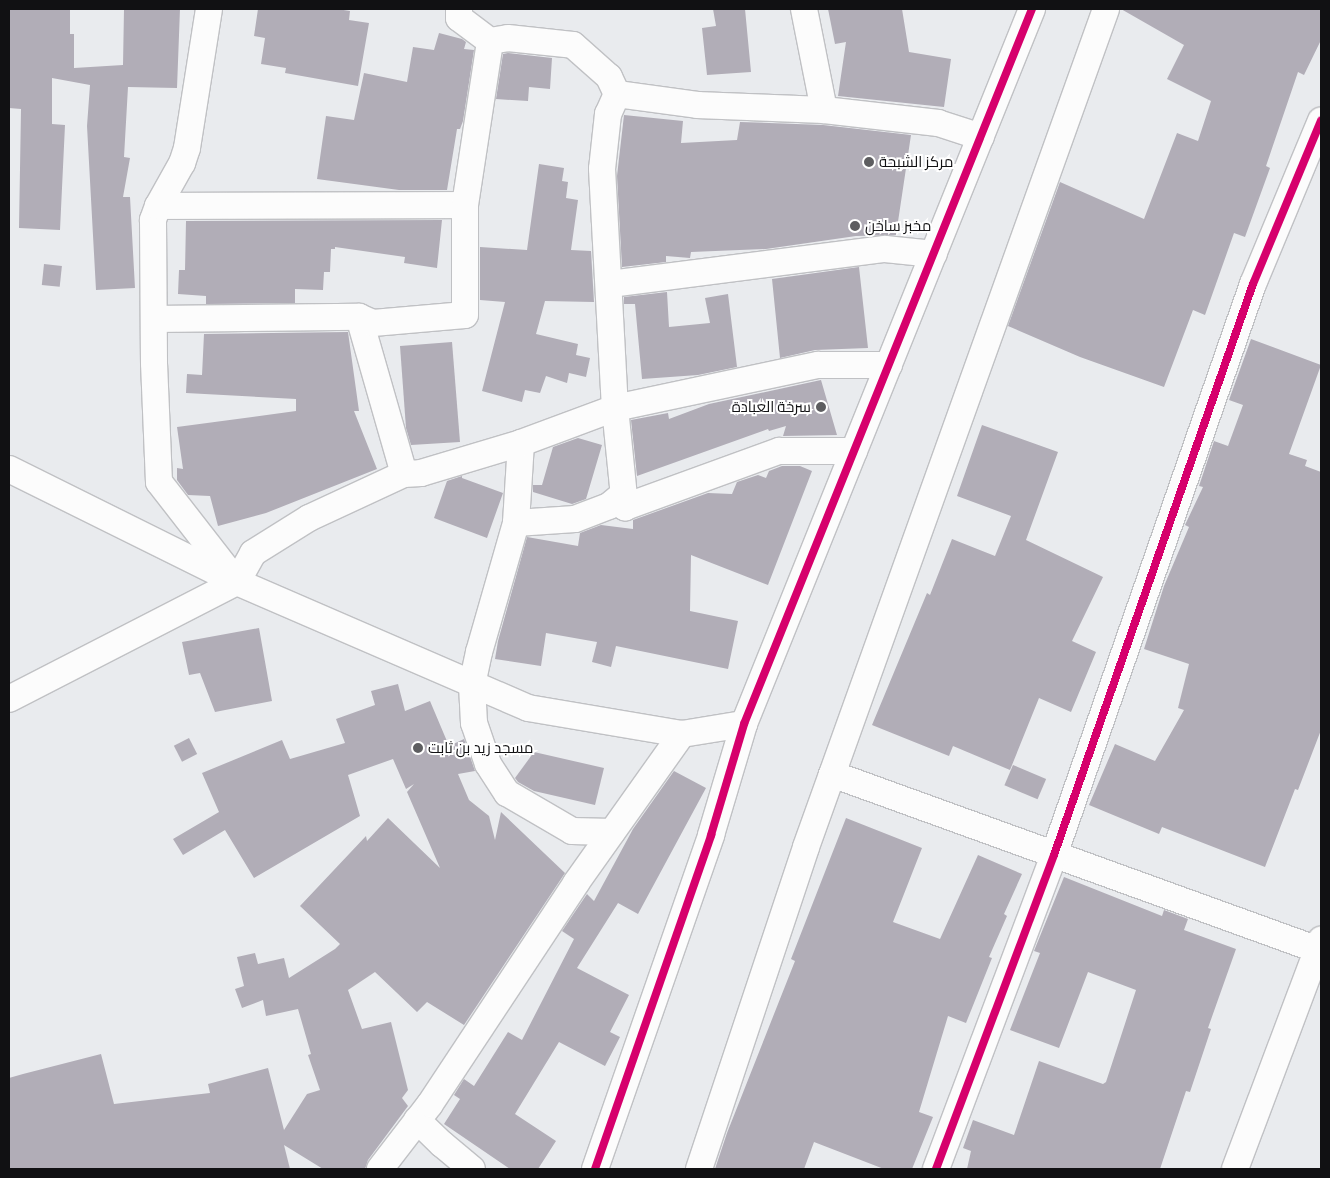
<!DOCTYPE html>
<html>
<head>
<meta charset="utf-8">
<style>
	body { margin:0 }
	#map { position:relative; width:1330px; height:1178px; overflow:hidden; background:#e9ebee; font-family:"PT Sans Narrow",Cairo,sans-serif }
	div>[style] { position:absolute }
	.building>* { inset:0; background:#b1adb7; transform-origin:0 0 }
	.roads { filter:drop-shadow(1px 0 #c0c1c4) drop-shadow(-1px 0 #c0c1c4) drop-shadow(0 1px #c0c1c4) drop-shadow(0 -1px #c0c1c4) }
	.minor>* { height:26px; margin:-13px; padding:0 13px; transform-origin:13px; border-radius:13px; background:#fcfcfc }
	.cycleway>* { height:8px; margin:-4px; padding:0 4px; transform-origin:4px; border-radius:4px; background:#d6006c }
	.dots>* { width:14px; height:14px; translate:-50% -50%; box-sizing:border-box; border:2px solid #fff; border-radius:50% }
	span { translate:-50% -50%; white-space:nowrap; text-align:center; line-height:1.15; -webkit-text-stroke:4px #fff; paint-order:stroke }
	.poi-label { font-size:15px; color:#111113 }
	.left { translate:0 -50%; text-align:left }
	.right { translate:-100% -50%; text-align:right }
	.frame { position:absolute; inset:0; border:10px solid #111113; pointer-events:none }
</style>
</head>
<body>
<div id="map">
	<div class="building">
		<div style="clip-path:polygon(9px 9px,70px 9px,70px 34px,74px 34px,74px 68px,123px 65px,124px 9px,180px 9px,177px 88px,128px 87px,124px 157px,130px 158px,123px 197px,130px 197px,135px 288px,96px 290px,87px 126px,90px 85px,52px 78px,52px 124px,65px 125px,60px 230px,19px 228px,21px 109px,9px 108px)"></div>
		<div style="clip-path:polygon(258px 9px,337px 9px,350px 11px,349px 20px,369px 23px,358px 86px,285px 73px,286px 68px,261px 64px,265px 38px,254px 36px)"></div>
		<div style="clip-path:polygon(713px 9px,745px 9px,751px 72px,707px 75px,702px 28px,716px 26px)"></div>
		<div style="clip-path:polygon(828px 9px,902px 9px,909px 52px,951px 59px,944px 107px,838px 96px,846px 42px,835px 44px)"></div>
		<div style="clip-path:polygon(1121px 9px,1321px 9px,1321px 40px,1304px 75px,1298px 72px,1266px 166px,1270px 168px,1245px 237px,1234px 233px,1205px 315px,1193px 310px,1164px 387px,1080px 357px,1008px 326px,1060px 182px,1144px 219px,1177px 133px,1198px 141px,1211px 101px,1167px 79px,1184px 45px)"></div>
		<div style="clip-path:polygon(439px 33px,462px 39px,466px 42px,464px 49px,474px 50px,463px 121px,460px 129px,457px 129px,447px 190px,399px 190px,317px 179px,326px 116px,354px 120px,364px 73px,407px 82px,413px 47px,434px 50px)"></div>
		<div style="clip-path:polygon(508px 53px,552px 58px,550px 89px,529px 87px,528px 101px,496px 99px,503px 54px)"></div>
		<div style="clip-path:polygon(624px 115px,683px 121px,681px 143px,737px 140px,740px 122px,823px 125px,911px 135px,896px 235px,856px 236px,766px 249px,691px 252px,690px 258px,666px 256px,666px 262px,622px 267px,617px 176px)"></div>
		<div style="clip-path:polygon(539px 164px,564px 168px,562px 181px,568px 182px,566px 198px,578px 200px,571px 250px,591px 251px,594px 302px,545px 301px,536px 334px,578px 344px,576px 355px,590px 358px,586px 377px,569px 373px,567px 383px,546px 376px,540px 393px,525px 390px,522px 402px,482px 391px,505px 302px,480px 300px,480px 247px,527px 250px)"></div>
		<div style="clip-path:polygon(442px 220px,437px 268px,404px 263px,405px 257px,335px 247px,335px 249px,331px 249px,330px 272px,324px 272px,323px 290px,295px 289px,295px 303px,206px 304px,206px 296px,178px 294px,179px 270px,185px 270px,186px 221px)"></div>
		<div style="left:44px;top:264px;width:18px;height:21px;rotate:6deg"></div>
		<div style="clip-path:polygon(859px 267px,868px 348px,815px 350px,780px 358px,772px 279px)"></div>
		<div style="clip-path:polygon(667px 292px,669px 327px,710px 323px,705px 298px,728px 294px,737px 367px,698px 375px,642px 379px,635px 304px,624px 304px,624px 297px)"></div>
		<div style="clip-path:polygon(348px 332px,359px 411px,354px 411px,377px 469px,266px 513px,218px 526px,210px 496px,188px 495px,177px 480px,177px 468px,183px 469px,177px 427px,296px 411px,296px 399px,186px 393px,187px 374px,202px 375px,204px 334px)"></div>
		<div style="clip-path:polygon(1251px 339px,1321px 365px,1289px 454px,1307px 460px,1305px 466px,1321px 472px,1321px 730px,1298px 790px,1295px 789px,1265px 867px,1162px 827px,1159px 834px,1089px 805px,1115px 744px,1155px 761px,1184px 710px,1178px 708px,1189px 664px,1144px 649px,1164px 586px,1189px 527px,1185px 525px,1203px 487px,1199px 486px,1214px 441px,1228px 446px,1243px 405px,1229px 400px)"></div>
		<div style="clip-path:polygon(452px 342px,460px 442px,411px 445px,406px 428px,400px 346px)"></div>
		<div style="clip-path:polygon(821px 380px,837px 435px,783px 436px,786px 426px,769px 431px,768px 429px,637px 476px,631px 420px,668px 413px,669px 419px,709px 404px)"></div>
		<div style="clip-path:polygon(982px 425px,1058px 452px,1026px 540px,1103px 577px,1072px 641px,1096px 652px,1071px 712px,1039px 698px,1010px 770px,953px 746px,949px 756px,872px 725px,927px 593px,930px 595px,952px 539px,995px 556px,1011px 516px,957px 496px)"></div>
		<div style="clip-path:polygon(578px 438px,602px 445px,586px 499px,572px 504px,533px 492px,533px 485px,542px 485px,553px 447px)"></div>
		<div style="clip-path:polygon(782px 466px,800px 466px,812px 471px,768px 585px,691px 555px,690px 611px,738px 621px,728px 669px,616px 646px,611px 667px,592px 662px,597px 642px,546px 633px,541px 666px,495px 659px,498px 641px,527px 537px,578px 546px,580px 533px,601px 525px,633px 529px,633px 520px,708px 493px,732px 494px,737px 482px,758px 475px,766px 478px,769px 471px)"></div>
		<div style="clip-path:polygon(462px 476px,462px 478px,503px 493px,487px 538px,434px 518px,447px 481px)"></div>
		<div style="clip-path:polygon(259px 628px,272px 701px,215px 712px,200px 673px,189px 675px,182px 642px)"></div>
		<div style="clip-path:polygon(398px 684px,405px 711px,430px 701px,449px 746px,464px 739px,475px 771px,458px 774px,469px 800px,489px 816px,495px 840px,501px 812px,565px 873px,464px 1025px,427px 1002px,417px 1012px,375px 972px,348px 990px,362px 1029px,391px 1022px,408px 1090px,402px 1098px,408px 1106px,368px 1160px,365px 1169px,323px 1169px,284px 1145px,290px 1169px,9px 1169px,9px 1078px,23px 1074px,101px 1054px,114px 1104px,210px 1093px,208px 1084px,268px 1068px,284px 1130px,307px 1094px,320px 1090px,308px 1055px,311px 1054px,298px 1009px,266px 1016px,263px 1000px,242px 1008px,235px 989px,244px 986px,237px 957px,255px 953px,258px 964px,284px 958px,289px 978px,335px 949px,340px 944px,300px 906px,366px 836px,367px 841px,388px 818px,440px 868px,407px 792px,414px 784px,406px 789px,393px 759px,348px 775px,360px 816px,254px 878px,225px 830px,183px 855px,173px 839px,219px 812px,202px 773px,282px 740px,290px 759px,345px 743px,336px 719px,375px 705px,371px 691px)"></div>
		<div style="left:189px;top:738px;width:18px;height:17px;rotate:63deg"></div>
		<div style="clip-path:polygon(534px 752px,604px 768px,595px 805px,534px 791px,518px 782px,515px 778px)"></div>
		<div style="left:1013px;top:765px;width:36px;height:22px;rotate:23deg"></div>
		<div style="clip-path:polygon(674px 771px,706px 788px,638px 914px,618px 903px,577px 968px,629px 995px,610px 1032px,620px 1037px,605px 1066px,559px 1042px,515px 1114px,556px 1141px,538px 1169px,510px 1169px,444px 1124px,460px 1099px,454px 1095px,464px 1079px,474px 1086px,508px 1032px,522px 1040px,574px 939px,562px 931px,587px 894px,594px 901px,633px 829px)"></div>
		<div style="clip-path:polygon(846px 818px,922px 848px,893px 922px,940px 939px,978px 855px,1022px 874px,1004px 914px,1007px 916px,989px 957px,992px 958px,966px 1023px,948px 1016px,919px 1112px,933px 1117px,912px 1169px,884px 1169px,814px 1142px,804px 1169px,715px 1169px,727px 1133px,795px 961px,791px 959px)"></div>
		<div style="clip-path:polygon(1064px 877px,1162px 916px,1164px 910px,1188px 919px,1184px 930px,1236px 949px,1208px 1028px,1211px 1029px,1190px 1092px,1186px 1091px,1160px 1169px,967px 1169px,971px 1151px,963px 1148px,973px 1120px,1014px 1135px,1039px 1061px,1103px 1084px,1106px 1082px,1136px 990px,1088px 972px,1059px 1048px,1010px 1030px,1040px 953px,1034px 951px)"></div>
	</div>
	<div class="roads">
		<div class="minor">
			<div style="left:209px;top:9px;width:141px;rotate:99deg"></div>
			<div style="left:187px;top:148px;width:16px;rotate:108deg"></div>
			<div style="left:182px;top:163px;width:49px;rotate:119.2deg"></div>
			<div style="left:158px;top:206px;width:15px;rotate:110deg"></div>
			<div style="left:153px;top:220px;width:143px;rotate:89.6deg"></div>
			<div style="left:154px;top:363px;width:119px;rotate:87.6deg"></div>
			<div style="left:159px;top:482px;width:120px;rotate:52.1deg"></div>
			<div style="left:459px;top:9px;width:9px;rotate:90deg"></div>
			<div style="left:459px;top:18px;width:39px;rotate:37deg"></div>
			<div style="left:490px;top:41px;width:18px;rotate:-9deg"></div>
			<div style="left:508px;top:38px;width:65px;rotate:6.1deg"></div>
			<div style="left:573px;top:45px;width:48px;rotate:41.6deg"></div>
			<div style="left:609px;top:77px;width:19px;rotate:65deg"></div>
			<div style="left:617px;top:94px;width:22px;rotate:114deg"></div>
			<div style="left:608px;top:114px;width:55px;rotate:96.2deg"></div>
			<div style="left:602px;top:169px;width:239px;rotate:86.9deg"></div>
			<div style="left:615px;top:408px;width:100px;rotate:84.2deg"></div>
			<div style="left:804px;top:9px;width:103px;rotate:78.8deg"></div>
			<div style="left:617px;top:94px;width:81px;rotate:7.8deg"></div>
			<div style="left:697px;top:105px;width:127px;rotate:2.3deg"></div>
			<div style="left:824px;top:110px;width:115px;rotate:6.5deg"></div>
			<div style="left:938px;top:123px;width:45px;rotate:18deg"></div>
			<div style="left:158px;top:206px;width:307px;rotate:-0.2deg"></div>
			<div style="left:610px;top:284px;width:277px;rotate:-7.3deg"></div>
			<div style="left:885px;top:249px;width:49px;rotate:5.8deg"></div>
			<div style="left:359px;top:317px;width:163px;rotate:74deg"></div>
			<div style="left:154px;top:319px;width:205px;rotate:-0.6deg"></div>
			<div style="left:359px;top:317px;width:15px;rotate:23deg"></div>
			<div style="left:373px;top:323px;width:92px;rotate:-5deg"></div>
			<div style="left:465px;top:315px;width:110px;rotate:-90deg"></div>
			<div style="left:465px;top:205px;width:166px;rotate:-81.3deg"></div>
			<div style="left:521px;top:443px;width:80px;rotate:93.6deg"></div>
			<div style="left:516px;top:523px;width:134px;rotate:106deg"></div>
			<div style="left:479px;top:652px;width:34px;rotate:102deg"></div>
			<div style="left:472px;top:685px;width:38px;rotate:87deg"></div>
			<div style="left:474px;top:723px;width:43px;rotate:71.1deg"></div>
			<div style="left:488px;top:764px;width:35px;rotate:57deg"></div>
			<div style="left:507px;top:793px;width:75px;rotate:30.3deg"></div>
			<div style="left:572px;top:831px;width:40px;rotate:1.4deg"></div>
			<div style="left:9px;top:469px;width:254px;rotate:26.4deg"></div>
			<div style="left:237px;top:582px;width:317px;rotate:23.4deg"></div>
			<div style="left:528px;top:708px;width:156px;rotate:9.6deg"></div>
			<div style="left:682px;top:734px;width:63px;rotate:-9.2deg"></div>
			<div style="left:516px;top:523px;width:59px;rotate:-3.9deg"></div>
			<div style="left:575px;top:519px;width:36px;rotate:-21deg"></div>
			<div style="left:609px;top:506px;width:16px;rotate:-40deg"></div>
			<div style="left:621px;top:496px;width:12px;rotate:70deg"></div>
			<div style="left:625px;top:507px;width:164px;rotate:-20deg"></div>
			<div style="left:779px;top:451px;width:75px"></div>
			<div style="left:9px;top:699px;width:256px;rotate:-27.2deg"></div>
			<div style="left:237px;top:582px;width:33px;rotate:-61deg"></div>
			<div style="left:253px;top:553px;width:66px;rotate:-32deg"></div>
			<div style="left:309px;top:518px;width:105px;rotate:-24.9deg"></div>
			<div style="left:404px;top:474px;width:17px;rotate:-3deg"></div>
			<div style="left:421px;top:473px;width:104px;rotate:-16.7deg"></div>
			<div style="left:521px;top:443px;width:100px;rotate:-20.4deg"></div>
			<div style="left:615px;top:408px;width:208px;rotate:-12deg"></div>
			<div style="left:818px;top:365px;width:71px"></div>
			<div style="left:832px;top:774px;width:520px;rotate:19.9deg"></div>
			<div style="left:417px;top:1120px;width:35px;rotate:44deg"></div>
			<div style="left:442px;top:1144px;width:39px;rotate:40deg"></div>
			<div style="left:380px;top:1169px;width:82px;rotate:-52.4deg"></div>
			<div style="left:430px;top:1104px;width:265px;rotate:-56.5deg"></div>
			<div style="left:576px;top:883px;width:183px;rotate:-54.6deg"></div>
			<div style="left:595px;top:1169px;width:354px;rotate:-70.8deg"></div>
			<div style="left:711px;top:835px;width:116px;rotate:-73.4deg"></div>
			<div style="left:744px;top:724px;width:771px;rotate:-68.06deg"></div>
			<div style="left:699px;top:1169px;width:339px;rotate:-71.6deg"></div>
			<div style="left:806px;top:847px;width:890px;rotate:-70.3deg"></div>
			<div style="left:936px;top:1169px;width:335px;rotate:-69.4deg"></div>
			<div style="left:1054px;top:855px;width:605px;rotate:-70.79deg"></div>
			<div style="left:1253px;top:284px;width:177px;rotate:-67.4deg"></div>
			<div style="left:1235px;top:1169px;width:245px;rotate:-69.4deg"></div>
		</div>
	</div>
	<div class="cycleway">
		<div style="left:595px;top:1169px;width:354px;rotate:-70.8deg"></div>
		<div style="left:711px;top:835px;width:116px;rotate:-73.4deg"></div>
		<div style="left:744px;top:724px;width:771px;rotate:-68.06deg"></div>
		<div style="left:936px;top:1169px;width:335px;rotate:-69.4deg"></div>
		<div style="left:1054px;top:855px;width:605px;rotate:-70.79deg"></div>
		<div style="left:1253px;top:284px;width:177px;rotate:-67.4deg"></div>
	</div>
	<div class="dots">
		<div style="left:869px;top:162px;background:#5d5d60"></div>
		<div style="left:855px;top:226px;background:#5d5d60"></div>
		<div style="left:821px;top:407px;background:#5d5d60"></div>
		<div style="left:418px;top:748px;background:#5d5d60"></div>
	</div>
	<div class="poi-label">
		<span class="left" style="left:879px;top:162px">مركز الشبحة</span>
		<span class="left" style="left:865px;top:226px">مخبز ساخن</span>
		<span class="right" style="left:811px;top:407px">سرخة العبادة</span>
		<span class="left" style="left:428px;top:748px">مسجد زيد بن ثابت</span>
	</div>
	<div class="frame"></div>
</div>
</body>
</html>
